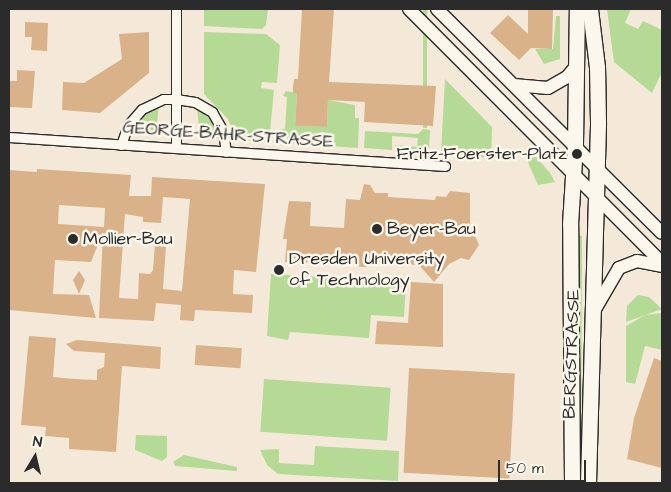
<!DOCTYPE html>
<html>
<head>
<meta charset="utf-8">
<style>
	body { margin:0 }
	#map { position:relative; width:671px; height:492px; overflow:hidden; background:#f4e9d8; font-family:"Architects Daughter",sans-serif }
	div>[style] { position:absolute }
	.green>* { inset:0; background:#b4da95; transform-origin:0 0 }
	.building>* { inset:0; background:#d9b28a; transform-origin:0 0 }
	.roads { filter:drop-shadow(1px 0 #2b2b2b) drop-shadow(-1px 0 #2b2b2b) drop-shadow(0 1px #2b2b2b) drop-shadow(0 -1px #2b2b2b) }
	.minor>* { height:9px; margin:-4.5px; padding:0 4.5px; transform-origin:4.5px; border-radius:4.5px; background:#fbf7ec }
	.secondary>* { height:12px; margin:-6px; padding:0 6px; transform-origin:6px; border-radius:6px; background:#fbf7ec }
	.primary>* { height:15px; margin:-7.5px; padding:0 7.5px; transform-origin:7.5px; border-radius:7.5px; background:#fbf7ec }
	.dots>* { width:14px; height:14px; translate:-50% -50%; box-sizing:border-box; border:2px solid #fbf7ec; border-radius:50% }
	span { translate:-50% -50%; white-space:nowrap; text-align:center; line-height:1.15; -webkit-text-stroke:5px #fbf7ec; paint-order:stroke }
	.street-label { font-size:18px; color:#2b2b2b }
	.poi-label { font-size:18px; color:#2b2b2b }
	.right { translate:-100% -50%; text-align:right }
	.left { translate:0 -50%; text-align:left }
	.frame { position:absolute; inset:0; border:10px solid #2b2b2b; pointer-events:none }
	.north { position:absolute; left:10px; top:432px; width:50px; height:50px; -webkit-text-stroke:4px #fbf7ec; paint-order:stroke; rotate:9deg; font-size:14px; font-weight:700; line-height:20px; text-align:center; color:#2b2b2b }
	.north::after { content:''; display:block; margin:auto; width:18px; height:22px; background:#2b2b2b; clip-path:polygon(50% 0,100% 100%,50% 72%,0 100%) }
	.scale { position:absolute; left:498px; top:460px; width:88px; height:22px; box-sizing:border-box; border:2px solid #2b2b2b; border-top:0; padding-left:6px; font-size:15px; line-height:18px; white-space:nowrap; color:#2b2b2b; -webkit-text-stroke:4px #fbf7ec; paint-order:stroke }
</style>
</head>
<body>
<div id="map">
	<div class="green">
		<div style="clip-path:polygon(204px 9px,268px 9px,266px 25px,262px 29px,204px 26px)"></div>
		<div style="left:423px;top:9px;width:4px;height:119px"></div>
		<div style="clip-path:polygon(607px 9px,631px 9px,625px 23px,638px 29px,643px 21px,662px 30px,662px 72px,652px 93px,614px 62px)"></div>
		<div style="clip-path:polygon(556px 16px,560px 16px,560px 59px,544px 64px,535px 49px,553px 49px)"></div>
		<div style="clip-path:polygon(204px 32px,266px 34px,280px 45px,277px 83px,262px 82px,261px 88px,274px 90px,269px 142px,236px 140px,228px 119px,204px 94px)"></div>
		<div style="clip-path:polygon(445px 79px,492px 127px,491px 158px,441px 153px)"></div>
		<div style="clip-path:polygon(286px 91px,297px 93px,295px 126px,327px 127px,328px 100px,355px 105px,355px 118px,359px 118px,358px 148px,287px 143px,287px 137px,280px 137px,281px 129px,285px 129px,287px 97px,283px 96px)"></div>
		<div style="clip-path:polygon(159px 105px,156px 134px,135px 134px,133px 127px,141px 116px)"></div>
		<div style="clip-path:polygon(197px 108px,213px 122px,219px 138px,200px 137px)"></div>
		<div style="clip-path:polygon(423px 129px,430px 130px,429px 152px,395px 150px,395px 145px,417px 147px,418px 138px,392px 136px,392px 150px,364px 148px,365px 131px,418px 134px)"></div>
		<div style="clip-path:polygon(536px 157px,550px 173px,555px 182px,538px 185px,526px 158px)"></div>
		<div style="clip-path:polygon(577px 235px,582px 236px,581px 483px,577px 483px)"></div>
		<div style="clip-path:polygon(271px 274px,406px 282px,404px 317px,371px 315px,369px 338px,290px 332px,288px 340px,267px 336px)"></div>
		<div style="clip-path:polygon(638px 295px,649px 297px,662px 309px,626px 322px,627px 306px)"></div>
		<div style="clip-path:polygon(662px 313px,662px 350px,645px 346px,635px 384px,626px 382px,626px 326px,645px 315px)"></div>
		<div style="left:264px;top:379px;width:127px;height:53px;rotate:4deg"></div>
		<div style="clip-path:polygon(136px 435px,167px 436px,167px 457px,162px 461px,135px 450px)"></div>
		<div style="clip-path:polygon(315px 446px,399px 451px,398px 481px,278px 474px,267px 465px,260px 450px,279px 449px,279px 463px,314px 465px)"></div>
		<div style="clip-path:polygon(184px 455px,237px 467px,237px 471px,175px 466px,173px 462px)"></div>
	</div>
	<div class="building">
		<div style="clip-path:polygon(302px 9px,334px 9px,329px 82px,436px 86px,433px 126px,364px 122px,365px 102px,328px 100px,327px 127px,295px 126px,297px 93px,293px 93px,293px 87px,294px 79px,298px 79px)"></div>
		<div style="clip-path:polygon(528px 9px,553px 9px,552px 49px,531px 48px,519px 60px,490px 33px,508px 15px,528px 34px)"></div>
		<div style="clip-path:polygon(25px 22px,48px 23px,47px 51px,31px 50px,32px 37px,25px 37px)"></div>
		<div style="clip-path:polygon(149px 32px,149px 73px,100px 113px,62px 110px,63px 82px,84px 83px,122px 59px,119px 34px)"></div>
		<div style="clip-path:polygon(17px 70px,35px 71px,32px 108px,9px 107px,9px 81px,17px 81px)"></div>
		<div style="clip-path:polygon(evenodd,37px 169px,131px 175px,129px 196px,151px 196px,152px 177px,265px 184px,256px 272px,234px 270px,233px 294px,253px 295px,252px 313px,195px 310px,194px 321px,180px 320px,181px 305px,156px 303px,154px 321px,99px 318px,103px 232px,91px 262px,55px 260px,53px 294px,89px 295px,96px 318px,9px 310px,9px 170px,37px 172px,37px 169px,163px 197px,190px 199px,182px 291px,163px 289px,166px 246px,155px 244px,153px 270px,150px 274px,139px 273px,138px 299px,119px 298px,125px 214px,143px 217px,143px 222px,161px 223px,163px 197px,37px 169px,59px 205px,105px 208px,104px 227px,58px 224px,59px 205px)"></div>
		<div style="clip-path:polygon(364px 184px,370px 185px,375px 193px,388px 193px,388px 197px,435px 200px,436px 196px,446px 197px,450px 191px,470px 193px,470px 224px,479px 245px,469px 260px,461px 258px,449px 264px,434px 282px,419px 265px,367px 261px,367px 267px,362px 267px,357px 266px,358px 261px,308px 257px,307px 263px,285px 262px,287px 239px,283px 239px,289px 201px,311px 202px,310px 226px,344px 228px,346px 199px,360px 200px)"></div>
		<div style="clip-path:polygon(79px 271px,85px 280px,79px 294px,73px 280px)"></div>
		<div style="clip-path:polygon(411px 282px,443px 284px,443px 347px,375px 344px,377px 321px,408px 323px)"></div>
		<div style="clip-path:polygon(29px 336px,56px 338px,53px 377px,74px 379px,97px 380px,97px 370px,104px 367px,105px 353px,74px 351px,66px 344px,77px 340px,161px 347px,160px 369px,122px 366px,116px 452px,69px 449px,69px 438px,45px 436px,46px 427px,21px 425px)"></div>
		<div style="left:196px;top:345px;width:46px;height:20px;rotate:4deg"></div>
		<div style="clip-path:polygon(654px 358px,662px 361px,662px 468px,627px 459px,634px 418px)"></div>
		<div style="left:409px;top:368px;width:106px;height:105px;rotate:3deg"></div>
	</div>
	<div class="roads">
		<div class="minor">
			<div style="left:9px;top:137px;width:437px;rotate:3.8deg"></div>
			<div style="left:121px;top:145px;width:21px;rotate:-71deg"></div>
			<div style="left:128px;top:125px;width:21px;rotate:-49deg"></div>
			<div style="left:142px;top:109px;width:23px;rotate:-25deg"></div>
			<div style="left:163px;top:99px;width:13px"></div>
			<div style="left:176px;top:99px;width:19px;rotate:9deg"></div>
			<div style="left:195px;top:102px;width:20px;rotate:30deg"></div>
			<div style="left:212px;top:112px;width:22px;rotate:60deg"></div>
			<div style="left:223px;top:131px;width:21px;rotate:82deg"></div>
			<div style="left:176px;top:148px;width:139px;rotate:-90deg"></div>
		</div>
		<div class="secondary">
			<div style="left:409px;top:9px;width:359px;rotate:45.1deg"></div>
			<div style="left:437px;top:9px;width:317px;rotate:44.9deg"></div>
			<div style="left:514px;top:85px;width:34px;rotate:5deg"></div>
			<div style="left:548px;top:88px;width:22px;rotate:-30deg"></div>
			<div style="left:567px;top:77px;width:16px;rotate:-50deg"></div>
			<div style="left:594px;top:311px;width:50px;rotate:-59.8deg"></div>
			<div style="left:619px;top:268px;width:19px;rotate:-21deg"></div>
			<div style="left:637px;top:261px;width:25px;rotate:11deg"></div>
		</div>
		<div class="primary">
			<div style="left:572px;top:483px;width:259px;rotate:-90.4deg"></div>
			<div style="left:570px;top:224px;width:80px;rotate:-86.4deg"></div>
			<div style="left:575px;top:144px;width:135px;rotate:-89.2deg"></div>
			<div style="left:588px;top:483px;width:361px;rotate:-88.4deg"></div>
			<div style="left:598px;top:122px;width:55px;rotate:-91deg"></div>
			<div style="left:597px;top:67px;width:58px;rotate:-96.9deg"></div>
		</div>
	</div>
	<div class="dots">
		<div style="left:577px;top:154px;background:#2b2b2b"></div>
		<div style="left:377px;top:229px;background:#2b2b2b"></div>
		<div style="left:73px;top:239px;background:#2b2b2b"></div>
		<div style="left:279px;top:270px;background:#2b2b2b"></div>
	</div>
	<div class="street-label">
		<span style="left:228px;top:135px;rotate:4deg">GEORGE-BÄHR-STRASSE</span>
		<span style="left:572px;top:354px;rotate:-88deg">BERGSTRASSE</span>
	</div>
	<div class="poi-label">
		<span class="right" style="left:567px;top:154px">Fritz-Foerster-Platz</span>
		<span class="left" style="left:387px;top:229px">Beyer-Bau</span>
		<span class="left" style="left:83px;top:239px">Mollier-Bau</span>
		<span class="left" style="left:289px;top:270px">Dresden University<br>of Technology</span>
	</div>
	<div class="frame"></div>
	<div class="north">N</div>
	<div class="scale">50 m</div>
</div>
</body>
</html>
